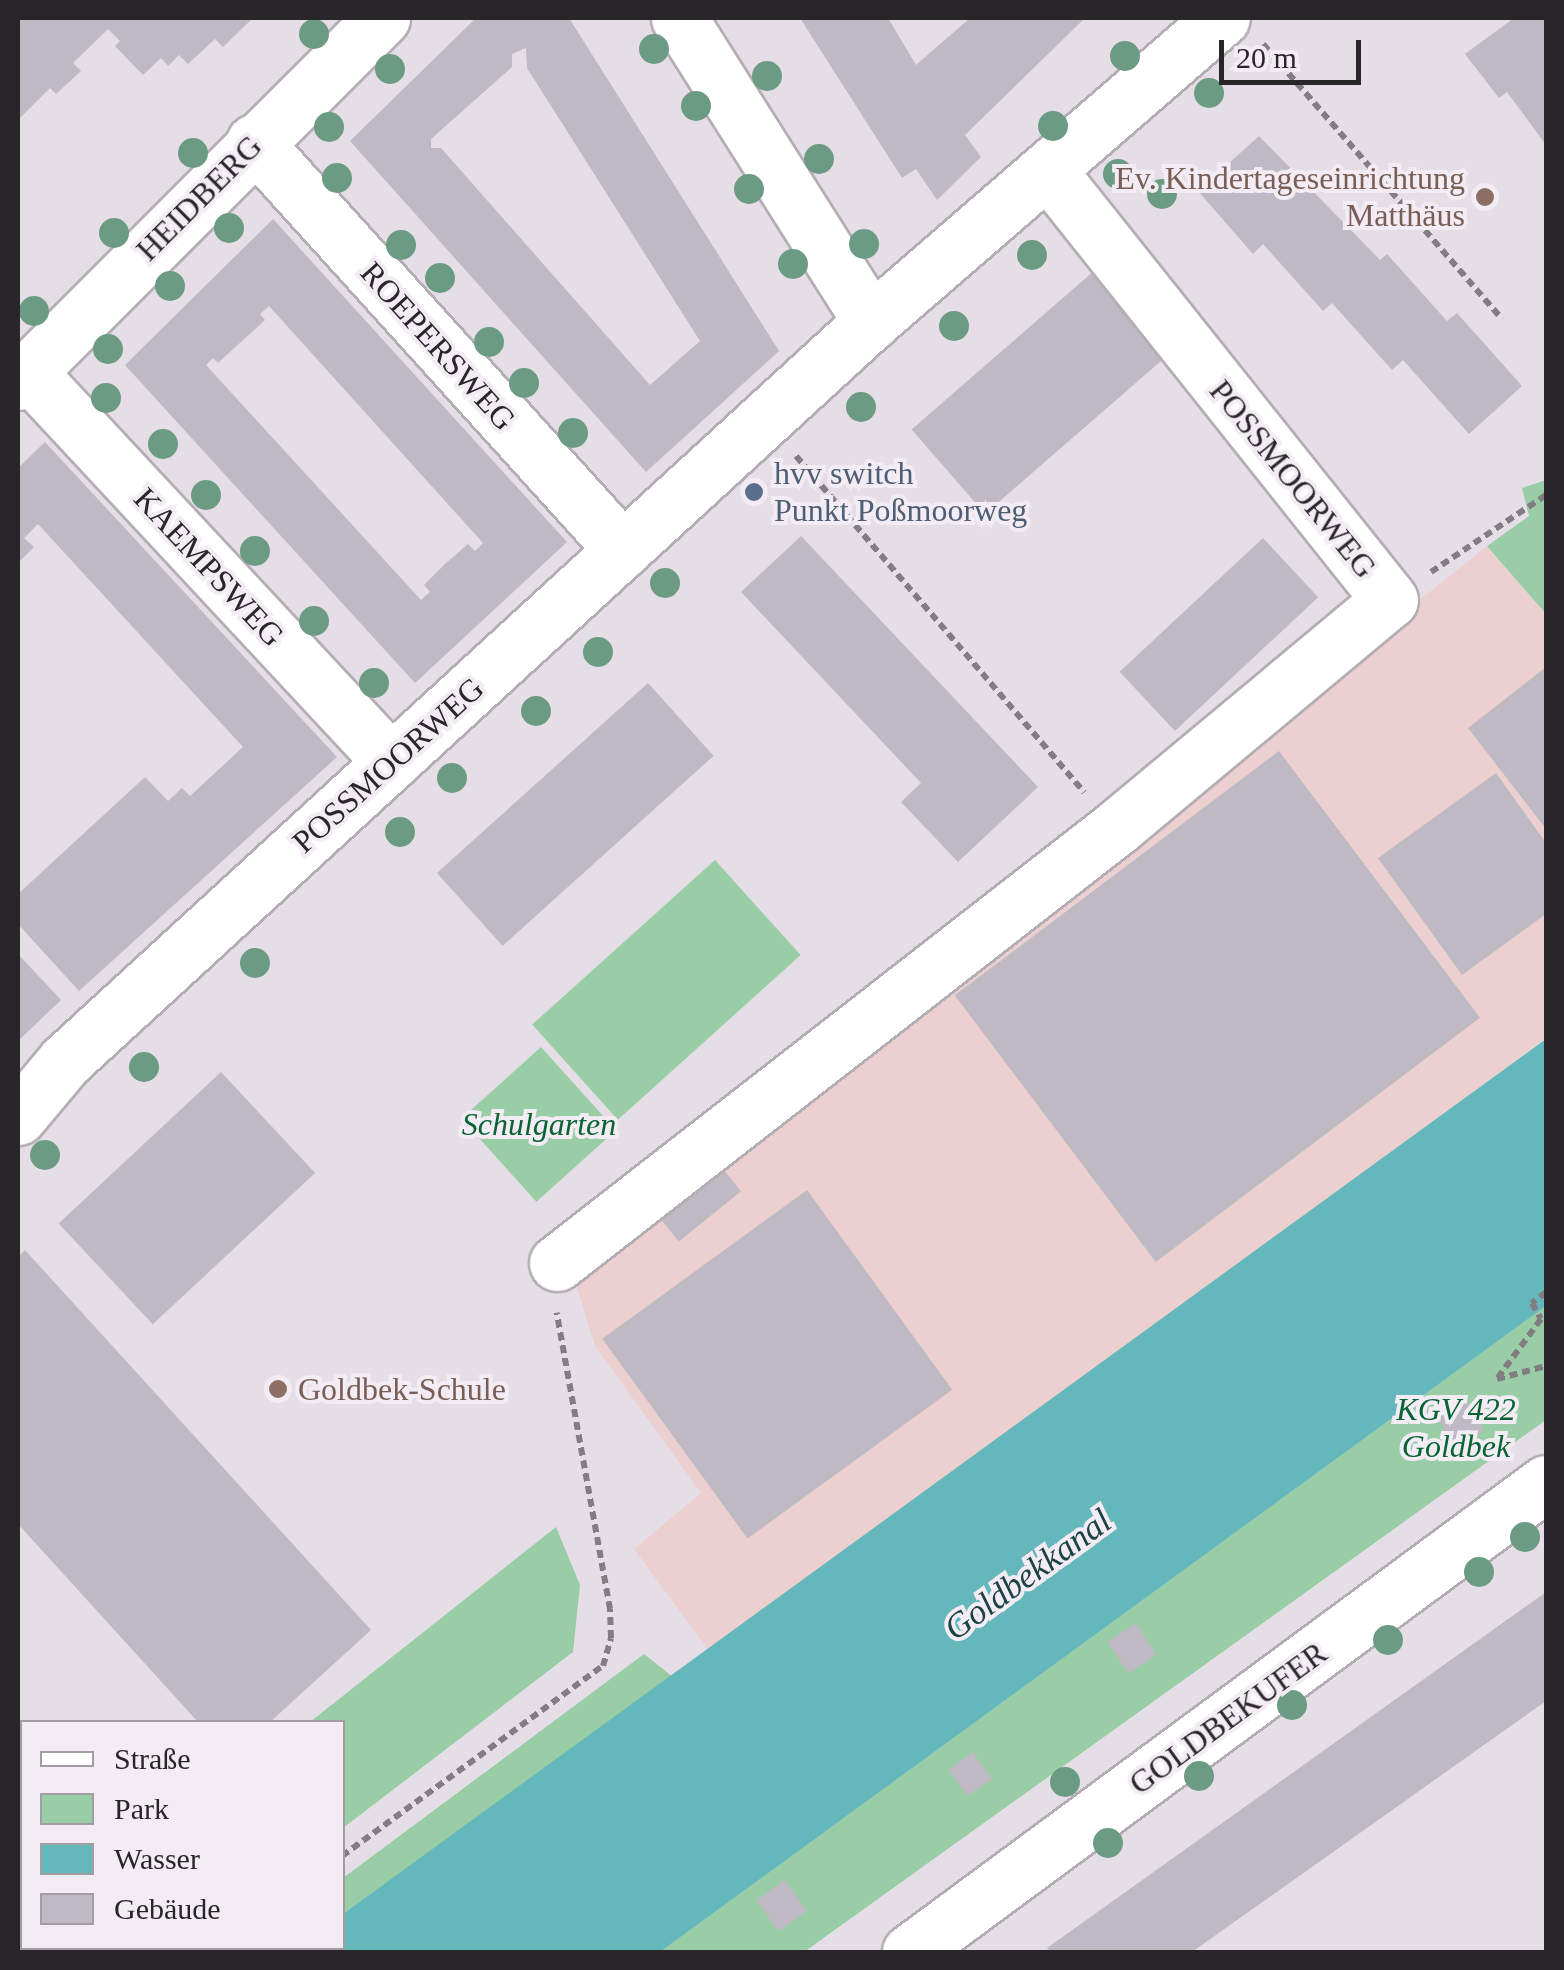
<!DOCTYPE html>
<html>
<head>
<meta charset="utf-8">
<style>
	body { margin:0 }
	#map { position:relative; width:1564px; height:1970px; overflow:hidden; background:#e6dee6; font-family:"Times New Roman",serif }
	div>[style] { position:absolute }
	.commercial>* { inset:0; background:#ebd0cf }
	.green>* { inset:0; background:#98cda6; transform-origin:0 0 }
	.water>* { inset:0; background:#64b8bb }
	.building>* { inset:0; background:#beb9c2; transform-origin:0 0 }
	.path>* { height:6px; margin-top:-3px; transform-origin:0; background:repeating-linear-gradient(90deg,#817d82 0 8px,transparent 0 13px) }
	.roads { filter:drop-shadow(2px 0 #b5adb5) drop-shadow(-2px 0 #b5adb5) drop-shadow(0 2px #b5adb5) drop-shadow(0 -2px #b5adb5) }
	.minor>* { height:55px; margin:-27.5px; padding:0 27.5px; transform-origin:27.5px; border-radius:27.5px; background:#fff }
	.trees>* { width:30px; height:30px; margin:-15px; border-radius:50%; background:#6c9b83 }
	.dots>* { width:28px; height:28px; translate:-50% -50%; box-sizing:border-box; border:5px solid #f3ecf4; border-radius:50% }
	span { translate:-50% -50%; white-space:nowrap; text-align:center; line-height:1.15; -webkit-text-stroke:8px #f3ecf4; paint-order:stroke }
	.education-label { font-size:32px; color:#785e54 }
	.right { translate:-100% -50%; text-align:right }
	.left { translate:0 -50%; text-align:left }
	.street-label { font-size:32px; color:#282629 }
	.service-label { font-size:32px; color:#4e5e75 }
	.park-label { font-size:32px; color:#086432; font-style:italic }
	.water-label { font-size:35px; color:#1b4344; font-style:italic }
	.frame { position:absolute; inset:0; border:20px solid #282629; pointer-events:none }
	.legend { position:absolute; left:20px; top:1720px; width:325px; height:230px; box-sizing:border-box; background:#f3ecf4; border:2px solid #a29da3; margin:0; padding:12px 18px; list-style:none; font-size:30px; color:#282629 }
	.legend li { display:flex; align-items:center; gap:20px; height:50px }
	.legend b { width:50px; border:2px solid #a29da3 }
	.scale { position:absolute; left:1219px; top:40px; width:142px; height:45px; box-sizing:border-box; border:5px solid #282629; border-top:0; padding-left:12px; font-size:30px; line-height:35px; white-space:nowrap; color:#282629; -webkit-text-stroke:8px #f3ecf4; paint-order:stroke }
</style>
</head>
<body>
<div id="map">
	<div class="commercial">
		<div style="clip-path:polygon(1487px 546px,1546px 614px,1546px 1038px,710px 1652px,634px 1549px,701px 1493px,595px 1346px,574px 1277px)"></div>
	</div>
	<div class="green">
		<div style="clip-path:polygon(1546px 480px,1546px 614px,1487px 546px,1529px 516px,1522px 488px)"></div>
		<div style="left:715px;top:860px;width:128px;height:246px;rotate:48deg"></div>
		<div style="left:541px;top:1047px;width:112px;height:107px;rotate:48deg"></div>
		<div style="clip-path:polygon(1546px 1306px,1546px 1420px,804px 1952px,660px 1952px)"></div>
		<div style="clip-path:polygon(556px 1527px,580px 1585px,573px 1652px,343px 1828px,342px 1722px,310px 1722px)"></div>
		<div style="clip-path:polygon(644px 1654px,673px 1677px,343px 1914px,343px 1878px)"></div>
	</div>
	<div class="water">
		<div style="clip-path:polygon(1546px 1039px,1546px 1306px,660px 1952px,289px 1952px,342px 1948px,343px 1914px)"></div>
	</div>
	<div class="building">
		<div style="clip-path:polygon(18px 18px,262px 18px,253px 18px,223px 47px,215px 39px,188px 64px,179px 55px,168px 66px,161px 58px,143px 75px,115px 46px,120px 41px,108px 29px,73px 63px,81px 71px,56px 94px,50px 88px,18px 120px)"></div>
		<div style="clip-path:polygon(evenodd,476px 18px,569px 18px,779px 351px,646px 472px,350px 141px,476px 18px,526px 48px,527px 68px,700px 341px,650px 385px,441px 148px,431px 148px,431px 139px,512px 67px,512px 54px,526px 48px)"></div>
		<div style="clip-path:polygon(800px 18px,888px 18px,916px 65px,970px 18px,1085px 18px,965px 135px,981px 157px,937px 200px,916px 169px,902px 178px)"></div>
		<div style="clip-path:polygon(1514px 18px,1546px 18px,1546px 145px,1507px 92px,1499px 98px,1465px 54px)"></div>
		<div style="clip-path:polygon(1259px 136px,1380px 260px,1387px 254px,1447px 321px,1457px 313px,1522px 386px,1469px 434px,1403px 360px,1392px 370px,1332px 303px,1323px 311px,1263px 244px,1253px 254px,1198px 191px)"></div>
		<div style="clip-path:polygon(evenodd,273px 219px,567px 542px,415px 683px,125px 365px,273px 219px,269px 306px,483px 543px,475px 551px,468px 544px,445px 564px,424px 585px,430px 592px,421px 600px,206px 365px,213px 358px,218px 363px,265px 320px,260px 314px,269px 306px)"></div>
		<div style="left:1095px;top:270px;width:112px;height:243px;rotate:49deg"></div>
		<div style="clip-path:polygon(45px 442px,337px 757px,79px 991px,18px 924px,18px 894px,145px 777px,168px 801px,182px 788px,190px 796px,243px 747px,38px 524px,24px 538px,34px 547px,18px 563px,18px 468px)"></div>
		<div style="clip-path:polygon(801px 536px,1038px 787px,958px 862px,901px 802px,921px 783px,741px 592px)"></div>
		<div style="left:1263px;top:538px;width:81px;height:196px;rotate:47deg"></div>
		<div style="clip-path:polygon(1546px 667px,1546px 829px,1468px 728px)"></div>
		<div style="left:648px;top:683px;width:98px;height:284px;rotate:48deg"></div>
		<div style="left:1279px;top:751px;width:334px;height:406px;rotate:53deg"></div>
		<div style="clip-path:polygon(1496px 773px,1546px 843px,1546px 914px,1462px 975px,1378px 858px)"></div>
		<div style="clip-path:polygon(18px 954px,61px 1000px,18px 1041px)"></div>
		<div style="left:221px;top:1072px;width:138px;height:222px;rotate:47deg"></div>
		<div style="left:719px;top:1164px;width:35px;height:80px;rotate:51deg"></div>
		<div style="left:807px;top:1190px;width:247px;height:253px;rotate:54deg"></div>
		<div style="clip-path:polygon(25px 1250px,371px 1630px,270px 1722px,198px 1722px,18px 1524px,18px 1257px)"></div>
		<div style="left:1468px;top:1402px;width:33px;height:34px;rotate:61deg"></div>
		<div style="clip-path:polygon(1546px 1592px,1546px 1701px,1192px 1952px,1051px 1952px,1047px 1948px)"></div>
		<div style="left:1136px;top:1623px;width:38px;height:34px;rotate:57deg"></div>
		<div style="left:973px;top:1752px;width:33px;height:30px;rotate:55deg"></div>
		<div style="left:18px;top:1791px;width:8px;height:125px;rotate:60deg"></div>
		<div style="left:785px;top:1880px;width:38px;height:35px;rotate:55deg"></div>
	</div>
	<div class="path">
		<div style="left:1263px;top:44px;width:364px;rotate:49deg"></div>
		<div style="left:796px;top:456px;width:443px;rotate:49.4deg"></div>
		<div style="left:1431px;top:572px;width:138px;rotate:-33.8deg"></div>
		<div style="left:1546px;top:1292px;width:18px;rotate:142deg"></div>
		<div style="left:1532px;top:1303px;width:18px;rotate:61deg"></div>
		<div style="left:1541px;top:1319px;width:74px;rotate:126.3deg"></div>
		<div style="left:1497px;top:1379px;width:51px;rotate:-14.9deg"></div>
		<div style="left:18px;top:1738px;width:7px;rotate:56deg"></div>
		<div style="left:342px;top:1856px;width:323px;rotate:-36.1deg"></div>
		<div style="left:603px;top:1666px;width:29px;rotate:-74deg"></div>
		<div style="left:611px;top:1638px;width:29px;rotate:-92deg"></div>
		<div style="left:610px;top:1609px;width:301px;rotate:-100.2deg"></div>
		<div style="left:162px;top:1948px;width:4px;rotate:63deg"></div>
		<div style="left:54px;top:1952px;width:6px;rotate:-45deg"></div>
		<div style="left:210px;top:1952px;width:7px;rotate:-34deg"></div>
	</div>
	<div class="roads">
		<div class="minor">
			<div style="left:679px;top:18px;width:360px;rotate:57.7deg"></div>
			<div style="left:254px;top:142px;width:550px;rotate:47.87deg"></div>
			<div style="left:28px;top:372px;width:533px;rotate:47.05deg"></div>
			<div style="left:18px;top:382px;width:515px;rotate:-45deg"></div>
			<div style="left:18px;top:1117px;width:73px;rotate:-50deg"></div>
			<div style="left:65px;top:1061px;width:1094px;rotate:-42.52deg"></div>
			<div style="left:871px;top:322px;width:464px;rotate:-40.9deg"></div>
			<div style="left:557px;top:1263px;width:708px;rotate:-37.89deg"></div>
			<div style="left:1116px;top:828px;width:356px;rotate:-39.8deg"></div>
			<div style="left:1390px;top:600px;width:547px;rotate:-128.55deg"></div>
			<div style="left:910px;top:1952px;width:790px;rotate:-36.41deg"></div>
		</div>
	</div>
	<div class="trees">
		<div style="left:314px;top:34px"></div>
		<div style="left:654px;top:49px"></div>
		<div style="left:1125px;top:56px"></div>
		<div style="left:390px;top:69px"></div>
		<div style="left:767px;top:76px"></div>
		<div style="left:1209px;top:93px"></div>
		<div style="left:696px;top:106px"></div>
		<div style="left:1053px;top:126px"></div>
		<div style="left:329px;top:127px"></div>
		<div style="left:193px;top:153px"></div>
		<div style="left:819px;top:159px"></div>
		<div style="left:1118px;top:174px"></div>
		<div style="left:337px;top:178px"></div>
		<div style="left:749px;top:189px"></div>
		<div style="left:1162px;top:194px"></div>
		<div style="left:229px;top:228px"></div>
		<div style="left:114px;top:233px"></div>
		<div style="left:864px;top:244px"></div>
		<div style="left:401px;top:245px"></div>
		<div style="left:1032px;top:255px"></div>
		<div style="left:793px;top:264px"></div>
		<div style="left:440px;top:278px"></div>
		<div style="left:170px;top:286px"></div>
		<div style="left:34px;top:311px"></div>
		<div style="left:954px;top:326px"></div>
		<div style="left:489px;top:342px"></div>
		<div style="left:108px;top:349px"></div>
		<div style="left:524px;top:383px"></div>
		<div style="left:106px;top:398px"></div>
		<div style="left:861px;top:407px"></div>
		<div style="left:573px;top:433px"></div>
		<div style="left:163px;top:444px"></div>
		<div style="left:206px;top:495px"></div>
		<div style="left:255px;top:551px"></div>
		<div style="left:665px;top:583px"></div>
		<div style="left:314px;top:621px"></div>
		<div style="left:598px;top:652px"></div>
		<div style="left:374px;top:683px"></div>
		<div style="left:536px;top:711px"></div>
		<div style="left:452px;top:778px"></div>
		<div style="left:400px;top:832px"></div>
		<div style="left:255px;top:963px"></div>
		<div style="left:144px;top:1067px"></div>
		<div style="left:45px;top:1155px"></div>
		<div style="left:1525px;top:1537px"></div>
		<div style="left:1479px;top:1572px"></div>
		<div style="left:1388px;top:1640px"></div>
		<div style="left:1292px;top:1705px"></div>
		<div style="left:1199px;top:1776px"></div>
		<div style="left:1065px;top:1782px"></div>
		<div style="left:1108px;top:1843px"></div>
	</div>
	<div class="dots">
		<div style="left:1485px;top:197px;background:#8d6e63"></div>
		<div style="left:754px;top:492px;background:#5c6f8a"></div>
		<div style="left:278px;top:1389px;background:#8d6e63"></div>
	</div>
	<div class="education-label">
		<span class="right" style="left:1465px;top:197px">Ev. Kindertageseinrichtung<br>Matthäus</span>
		<span class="left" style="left:298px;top:1389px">Goldbek-Schule</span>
	</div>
	<div class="street-label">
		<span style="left:199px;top:198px;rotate:-45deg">HEIDBERG</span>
		<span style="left:438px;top:346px;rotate:48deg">ROEPERSWEG</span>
		<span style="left:1293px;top:479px;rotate:51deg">POSSMOORWEG</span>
		<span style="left:209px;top:567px;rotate:47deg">KAEMPSWEG</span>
		<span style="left:388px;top:765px;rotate:-42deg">POSSMOORWEG</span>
		<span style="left:1228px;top:1718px;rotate:-36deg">GOLDBEKUFER</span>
	</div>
	<div class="service-label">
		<span class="left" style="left:774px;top:492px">hvv switch<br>Punkt Poßmoorweg</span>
	</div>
	<div class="park-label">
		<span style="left:539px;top:1124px">Schulgarten</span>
		<span style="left:1456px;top:1428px">KGV 422<br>Goldbek</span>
	</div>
	<div class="water-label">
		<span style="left:1028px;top:1575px;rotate:-36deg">Goldbekkanal</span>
	</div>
	<div class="frame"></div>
	<ul class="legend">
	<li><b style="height:12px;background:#fff"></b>Straße</li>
	<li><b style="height:28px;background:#98cda6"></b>Park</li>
	<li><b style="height:28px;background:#64b8bb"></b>Wasser</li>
	<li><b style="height:28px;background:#beb9c2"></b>Gebäude</li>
	</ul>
	<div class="scale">20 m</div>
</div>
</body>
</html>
